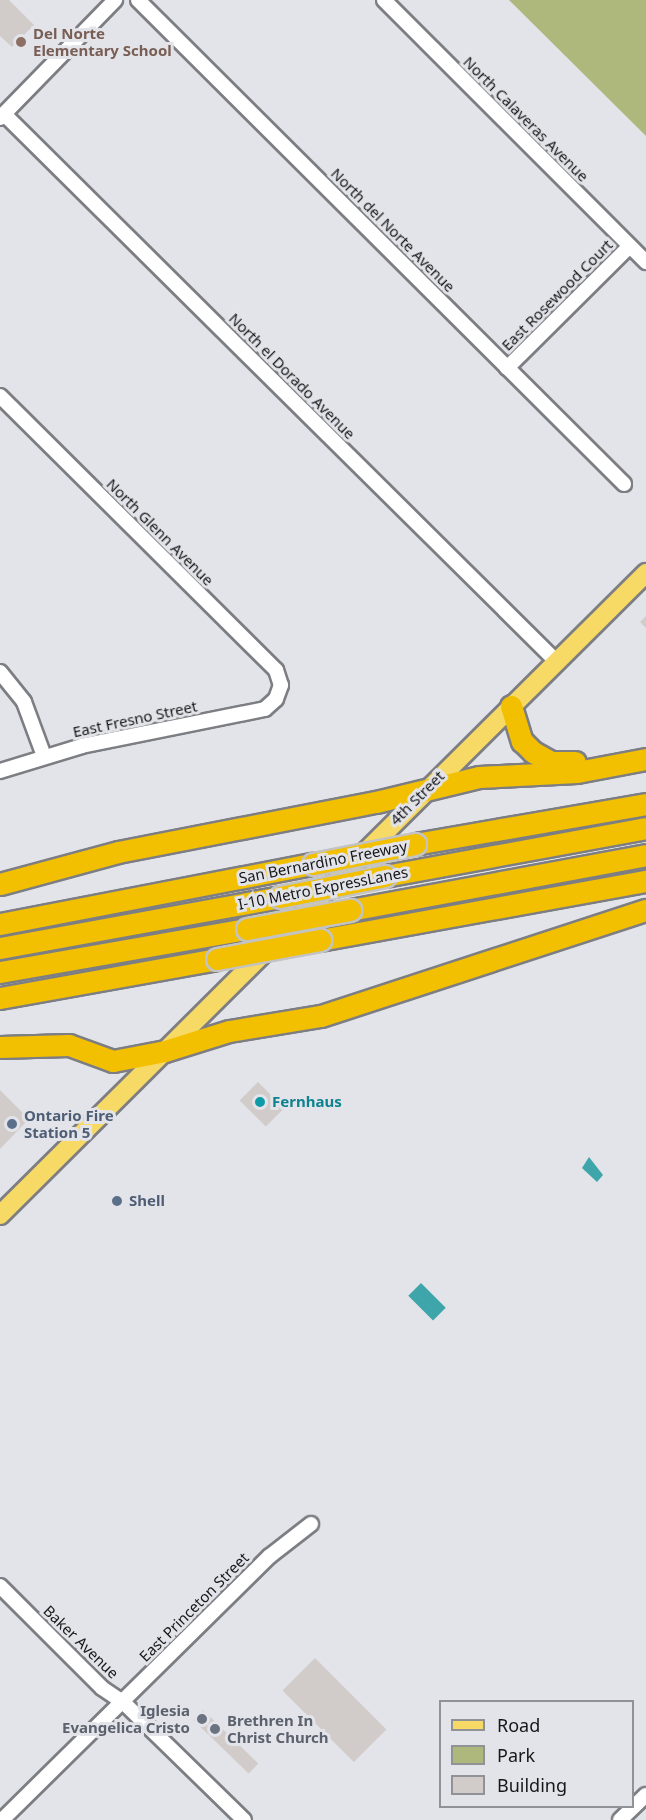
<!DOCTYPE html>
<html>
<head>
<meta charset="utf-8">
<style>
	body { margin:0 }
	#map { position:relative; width:646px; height:1820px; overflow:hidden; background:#e3e4e9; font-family:"Noto Sans",sans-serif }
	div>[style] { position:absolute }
	.green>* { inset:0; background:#aeb87d }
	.water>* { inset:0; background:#3ea6aa; transform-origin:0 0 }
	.building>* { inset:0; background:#d1cbc9; transform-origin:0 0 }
	.roads { filter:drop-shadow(2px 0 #7d7e83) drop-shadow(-2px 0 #7d7e83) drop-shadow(0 2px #7d7e83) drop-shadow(0 -2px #7d7e83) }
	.minor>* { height:14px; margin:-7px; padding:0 7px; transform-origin:7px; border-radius:7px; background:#fff }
	.major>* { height:18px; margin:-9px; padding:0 9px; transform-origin:9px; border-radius:9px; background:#f7d966 }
	.highway>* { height:21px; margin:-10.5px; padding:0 10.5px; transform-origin:10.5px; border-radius:10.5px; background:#f2c000 }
	.bridges { filter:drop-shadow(2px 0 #c3c3c3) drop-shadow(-2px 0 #c3c3c3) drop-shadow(0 2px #c3c3c3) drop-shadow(0 -2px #c3c3c3) }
	.highway-bridge>* { height:21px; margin:-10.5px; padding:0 10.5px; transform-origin:10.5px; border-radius:10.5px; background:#f2c000 }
	.dots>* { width:16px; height:16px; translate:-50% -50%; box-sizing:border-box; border:3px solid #e3e4e9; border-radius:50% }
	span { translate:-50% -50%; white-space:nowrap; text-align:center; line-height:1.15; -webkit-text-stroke:6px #e3e4e9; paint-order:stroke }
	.education-label { font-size:15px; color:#785e54; font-weight:700 }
	.left { translate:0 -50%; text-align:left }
	.street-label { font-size:15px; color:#171719 }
	.culture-label { font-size:15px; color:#0d838f; font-weight:700 }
	.service-label { font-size:15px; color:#4e5e75; font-weight:700 }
	.worship-label { font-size:15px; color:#5b616d; font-weight:700 }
	.right { translate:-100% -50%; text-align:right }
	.legend { position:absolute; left:439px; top:1700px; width:195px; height:108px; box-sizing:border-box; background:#e3e4e9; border:2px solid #919296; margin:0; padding:8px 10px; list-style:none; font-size:18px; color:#171719 }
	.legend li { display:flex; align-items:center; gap:12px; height:30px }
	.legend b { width:30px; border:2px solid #919296 }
</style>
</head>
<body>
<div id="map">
	<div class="green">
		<div style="clip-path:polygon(509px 0,646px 0,646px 136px)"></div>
	</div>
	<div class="water">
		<div style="clip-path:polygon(589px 1157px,603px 1175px,597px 1182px,582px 1168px)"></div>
		<div style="left:421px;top:1283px;width:35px;height:18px;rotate:45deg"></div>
	</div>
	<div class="building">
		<div style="clip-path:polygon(0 0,9px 0,34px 25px,12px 47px,0 36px)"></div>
		<div style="clip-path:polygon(646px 616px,646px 628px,640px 622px)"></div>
		<div style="left:258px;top:1082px;width:37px;height:26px;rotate:45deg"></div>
		<div style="clip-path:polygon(0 1090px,29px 1119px,0 1149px)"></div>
		<div style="left:315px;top:1658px;width:101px;height:46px;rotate:45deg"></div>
		<div style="left:203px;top:1710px;width:77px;height:14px;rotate:44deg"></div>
	</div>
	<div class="roads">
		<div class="minor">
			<div style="left:138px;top:0;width:686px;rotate:44.88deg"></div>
			<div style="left:384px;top:0;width:371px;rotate:45deg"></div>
			<div style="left:4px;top:114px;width:777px;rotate:44.74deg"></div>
			<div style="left:0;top:118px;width:165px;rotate:-45.7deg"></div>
			<div style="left:507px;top:368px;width:173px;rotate:-44.8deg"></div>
			<div style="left:0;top:396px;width:389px;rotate:44.8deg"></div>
			<div style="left:276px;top:670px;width:16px;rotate:72deg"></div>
			<div style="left:281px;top:685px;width:15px;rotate:110deg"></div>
			<div style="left:276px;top:699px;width:15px;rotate:138deg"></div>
			<div style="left:265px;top:709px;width:187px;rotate:168.6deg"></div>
			<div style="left:82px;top:746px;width:86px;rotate:163deg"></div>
			<div style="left:0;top:672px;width:38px;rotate:51deg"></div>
			<div style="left:24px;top:702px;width:58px;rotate:69.7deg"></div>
			<div style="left:0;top:1586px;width:144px;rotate:45deg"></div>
			<div style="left:102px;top:1688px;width:25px;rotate:34deg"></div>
			<div style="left:123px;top:1702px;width:169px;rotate:44.3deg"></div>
			<div style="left:2px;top:1820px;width:376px;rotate:-44.6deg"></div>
			<div style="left:270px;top:1556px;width:52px;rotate:-38deg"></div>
			<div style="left:620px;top:1820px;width:36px;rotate:-44deg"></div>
		</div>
		<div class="major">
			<div style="left:0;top:1215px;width:911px;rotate:-44.82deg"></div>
		</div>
		<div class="highway">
			<div style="left:511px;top:706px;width:37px;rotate:73deg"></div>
			<div style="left:522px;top:741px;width:16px;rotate:45deg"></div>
			<div style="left:533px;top:752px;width:21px;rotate:29deg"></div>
			<div style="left:551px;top:762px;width:24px"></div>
			<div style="left:415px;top:844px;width:234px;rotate:-9.8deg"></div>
			<div style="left:385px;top:876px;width:265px;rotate:-10.4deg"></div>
			<div style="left:0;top:884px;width:122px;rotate:-15.2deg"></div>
			<div style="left:118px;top:852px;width:263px;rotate:-11deg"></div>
			<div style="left:376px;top:802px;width:106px;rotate:-13.6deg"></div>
			<div style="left:479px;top:777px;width:98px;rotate:-2.9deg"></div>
			<div style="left:577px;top:772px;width:70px;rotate:-10.7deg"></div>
			<div style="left:350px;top:910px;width:301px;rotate:-10.5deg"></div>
			<div style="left:0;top:924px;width:319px;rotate:-10.9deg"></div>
			<div style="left:320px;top:940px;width:331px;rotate:-10.3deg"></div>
			<div style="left:0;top:948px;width:285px;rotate:-10.3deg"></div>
			<div style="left:0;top:972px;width:251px;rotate:-9.9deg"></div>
			<div style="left:0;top:998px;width:220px;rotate:-10.2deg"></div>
			<div style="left:0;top:1047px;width:69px;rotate:-1.7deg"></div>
			<div style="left:69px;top:1045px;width:47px;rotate:20deg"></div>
			<div style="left:113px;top:1061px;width:53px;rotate:-10.9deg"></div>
			<div style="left:165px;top:1051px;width:67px;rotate:-17.4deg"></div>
			<div style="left:229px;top:1031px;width:93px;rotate:-9.3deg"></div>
			<div style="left:321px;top:1016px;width:342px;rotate:-18.1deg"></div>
		</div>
	</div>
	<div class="bridges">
		<div class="highway-bridge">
			<div style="left:313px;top:864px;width:104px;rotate:-11.1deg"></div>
			<div style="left:280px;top:897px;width:107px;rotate:-11.3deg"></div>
			<div style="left:247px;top:929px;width:105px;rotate:-10.5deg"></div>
			<div style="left:217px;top:959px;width:105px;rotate:-10.5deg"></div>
		</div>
	</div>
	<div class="dots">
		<div style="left:21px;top:42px;background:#8d6e63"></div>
		<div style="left:260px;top:1102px;background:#0f9aa8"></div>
		<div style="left:12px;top:1124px;background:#5c6f8a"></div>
		<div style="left:117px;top:1201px;background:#5c6f8a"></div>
		<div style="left:202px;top:1719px;background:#6b7280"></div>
		<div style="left:215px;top:1729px;background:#6b7280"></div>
	</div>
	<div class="education-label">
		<span class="left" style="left:33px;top:42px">Del Norte<br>Elementary School</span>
	</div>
	<div class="street-label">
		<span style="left:526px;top:119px;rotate:45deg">North Calaveras Avenue</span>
		<span style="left:393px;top:230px;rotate:45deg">North del Norte Avenue</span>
		<span style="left:557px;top:295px;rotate:-45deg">East Rosewood Court</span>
		<span style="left:292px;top:376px;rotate:45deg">North el Dorado Avenue</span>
		<span style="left:160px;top:532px;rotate:45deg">North Glenn Avenue</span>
		<span style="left:135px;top:719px;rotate:-12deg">East Fresno Street</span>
		<span style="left:417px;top:798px;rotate:-45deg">4th Street</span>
		<span style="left:323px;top:862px;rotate:-11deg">San Bernardino Freeway</span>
		<span style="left:323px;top:888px;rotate:-11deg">I-10 Metro ExpressLanes</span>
		<span style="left:194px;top:1607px;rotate:-45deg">East Princeton Street</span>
		<span style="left:81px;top:1642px;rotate:44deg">Baker Avenue</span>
	</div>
	<div class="culture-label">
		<span class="left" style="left:272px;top:1102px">Fernhaus</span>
	</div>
	<div class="service-label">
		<span class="left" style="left:24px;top:1124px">Ontario Fire<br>Station 5</span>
		<span class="left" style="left:129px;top:1201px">Shell</span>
	</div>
	<div class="worship-label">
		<span class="right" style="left:190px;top:1719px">Iglesia<br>Evangelica Cristo</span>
		<span class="left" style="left:227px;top:1729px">Brethren In<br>Christ Church</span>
	</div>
	<ul class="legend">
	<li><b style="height:8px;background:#f7d966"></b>Road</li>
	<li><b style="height:16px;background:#aeb87d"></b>Park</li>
	<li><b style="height:16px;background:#d1cbc9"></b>Building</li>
	</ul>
</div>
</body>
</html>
